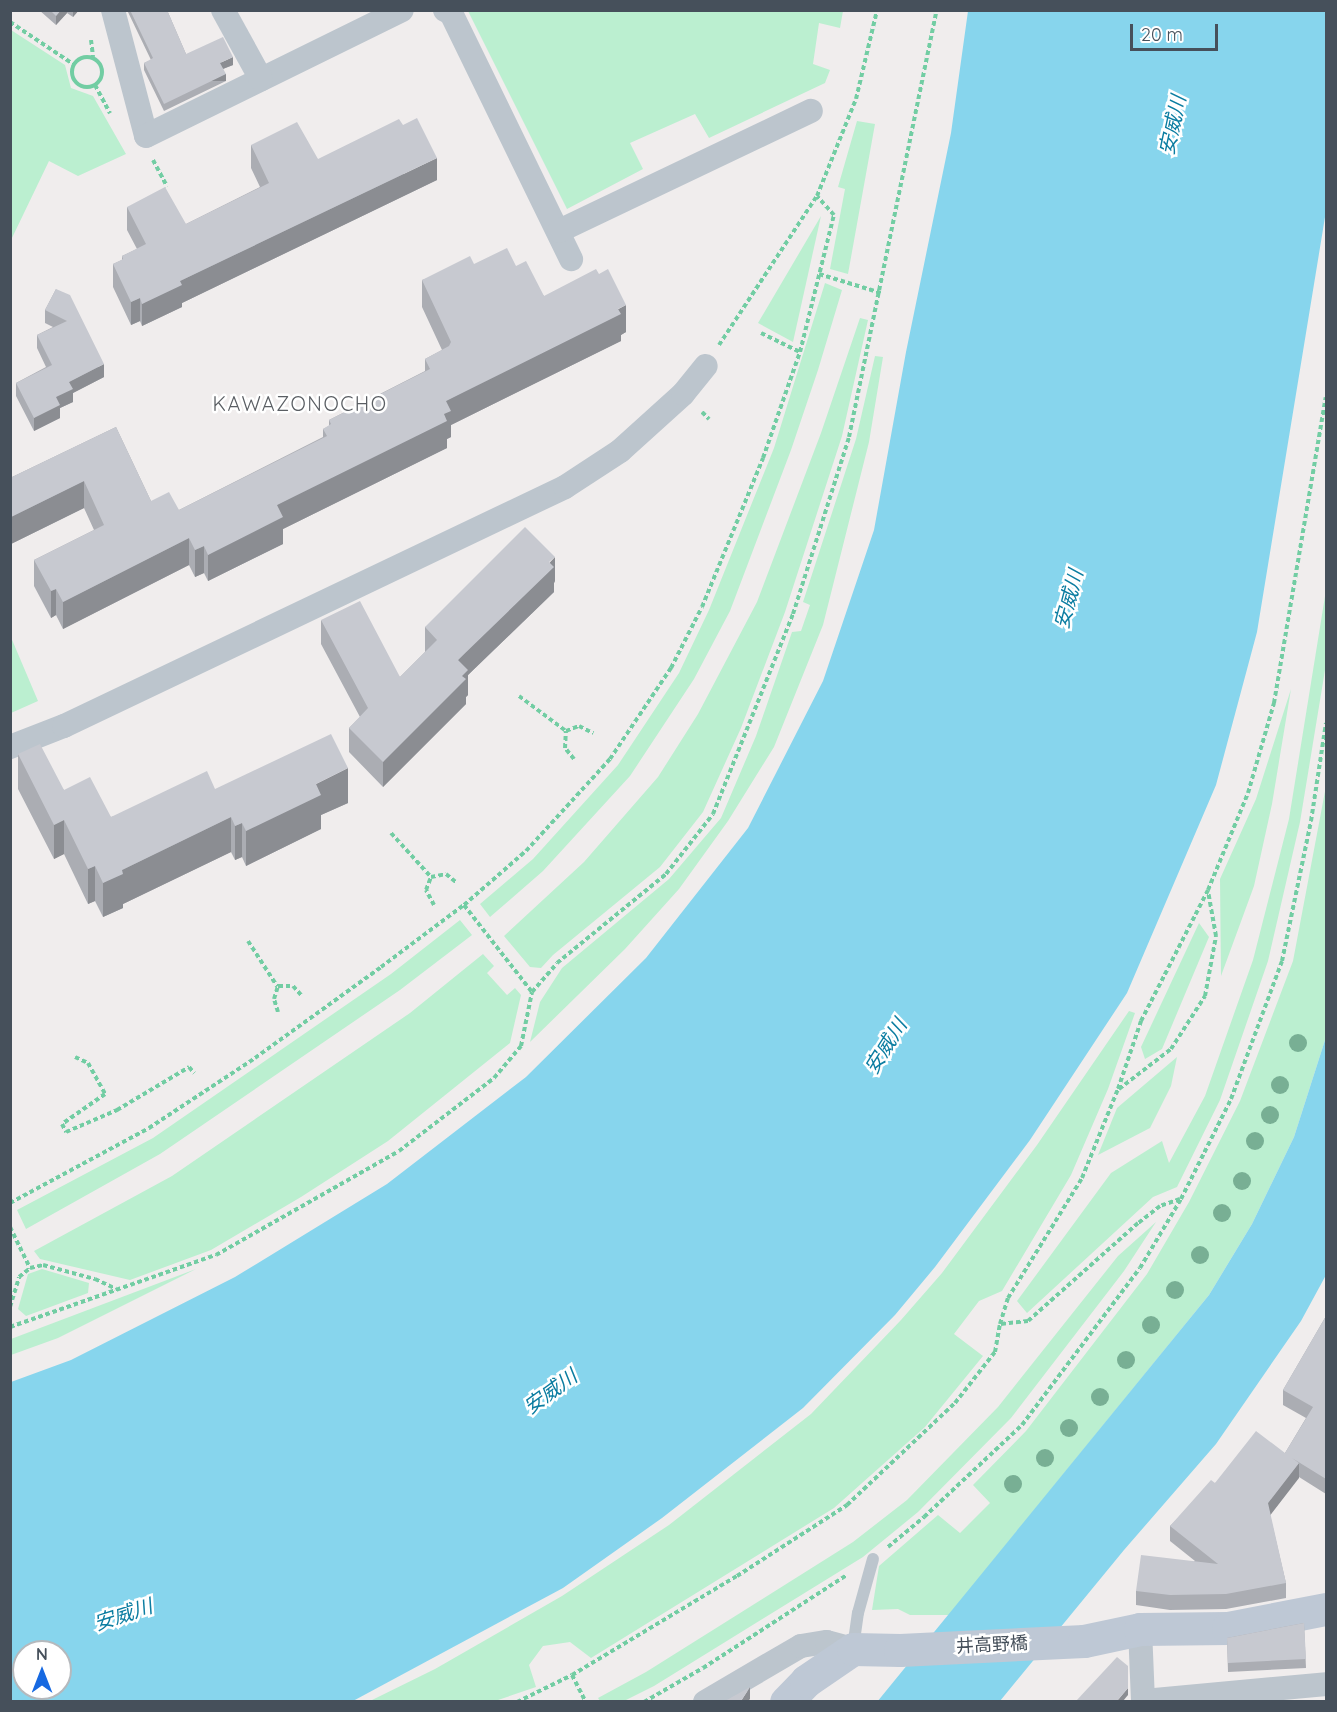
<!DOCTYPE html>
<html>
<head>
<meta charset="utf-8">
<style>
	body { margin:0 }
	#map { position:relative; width:1337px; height:1712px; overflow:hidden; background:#f0eded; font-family:Quicksand,"Noto Sans JP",sans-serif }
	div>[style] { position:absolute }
	.green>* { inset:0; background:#bbefd0 }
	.water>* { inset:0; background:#87d5ed }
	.path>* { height:4px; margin-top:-2px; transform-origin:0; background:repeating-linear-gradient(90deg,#72cda3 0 4.5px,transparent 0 7.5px) }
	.path>.ring { margin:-2px; padding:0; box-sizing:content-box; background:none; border:4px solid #72cda3; border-radius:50% }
	.lane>* { height:12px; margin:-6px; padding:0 6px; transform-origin:6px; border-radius:6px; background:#bcc5cd }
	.street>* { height:24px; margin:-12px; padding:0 12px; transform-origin:12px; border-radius:12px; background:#bcc5cd }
	.secondary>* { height:33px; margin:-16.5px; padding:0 16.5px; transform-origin:16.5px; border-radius:16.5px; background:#bec8d5 }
	.trees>* { width:18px; height:18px; margin:-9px; border-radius:50%; background:#78af94 }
	.wall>* { inset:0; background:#abadb3 }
	.shaded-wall>* { inset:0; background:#8b8d92; transform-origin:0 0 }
	.building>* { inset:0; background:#c7c9d0 }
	span { translate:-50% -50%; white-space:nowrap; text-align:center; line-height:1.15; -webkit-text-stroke:5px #fff; paint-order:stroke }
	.street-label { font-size:18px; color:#46505b }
	.water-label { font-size:20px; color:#0b7da1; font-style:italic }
	.neighbourhood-label { font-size:20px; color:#5a5e63; letter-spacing:1.5px }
	.frame { position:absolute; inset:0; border:12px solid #46505b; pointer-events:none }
	.north { position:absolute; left:12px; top:1640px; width:60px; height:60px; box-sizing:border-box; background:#fff; border:2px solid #b5b9bd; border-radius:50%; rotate:0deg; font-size:16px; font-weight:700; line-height:24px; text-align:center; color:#46505b }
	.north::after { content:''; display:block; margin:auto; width:21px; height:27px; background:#1769e1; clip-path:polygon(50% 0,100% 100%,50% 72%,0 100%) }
	.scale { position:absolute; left:1130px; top:24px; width:88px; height:27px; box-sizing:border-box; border:3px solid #46505b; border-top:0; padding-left:8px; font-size:18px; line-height:21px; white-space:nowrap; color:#46505b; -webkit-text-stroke:4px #fff; paint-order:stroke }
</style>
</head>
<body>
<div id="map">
	<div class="green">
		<div style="clip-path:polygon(468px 11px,843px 11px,840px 28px,819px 23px,813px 64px,830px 70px,825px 83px,709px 138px,695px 114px,630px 143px,643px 169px,567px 209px)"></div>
		<div style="clip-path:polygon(11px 30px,65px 65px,71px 88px,93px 96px,126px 154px,78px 176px,49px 161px,11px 240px)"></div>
		<div style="clip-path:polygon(857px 121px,875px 124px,848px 274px,830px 269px,845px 189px,838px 187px)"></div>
		<div style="clip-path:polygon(821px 216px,793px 342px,758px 323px)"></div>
		<div style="clip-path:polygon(825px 283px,842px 290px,818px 370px,791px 450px,730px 611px,694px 679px,630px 776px,543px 871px,490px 917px,480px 904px,533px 859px,618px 765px,679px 673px,709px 610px,774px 448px)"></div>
		<div style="clip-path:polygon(860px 318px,868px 320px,842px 436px,785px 612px,741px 728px,703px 812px,660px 867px,553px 955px,541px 968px,530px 967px,504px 936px,584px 862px,658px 777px,698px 714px,757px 602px,821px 433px)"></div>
		<div style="clip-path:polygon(875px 356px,883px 357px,869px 442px,823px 625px,774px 747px,728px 821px,679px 889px,625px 949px,530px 1042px,540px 1002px,562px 968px,669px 879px,721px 818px,756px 736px,792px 632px,801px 631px,810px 605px,803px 602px,856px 439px)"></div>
		<div style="clip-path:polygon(1326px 590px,1326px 664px,1300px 822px,1268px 961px,1220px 1100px,1177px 1187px,1153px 1197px,1027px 1313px,1017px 1301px,1111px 1173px,1162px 1141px,1169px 1163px,1205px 1096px,1253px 960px,1289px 819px)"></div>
		<div style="clip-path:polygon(10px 635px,38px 701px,11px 713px,10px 713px)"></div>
		<div style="clip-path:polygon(1291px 689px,1272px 804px,1254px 886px,1221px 976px,1220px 879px,1256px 799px)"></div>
		<div style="clip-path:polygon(1326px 786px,1326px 1037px,1294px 1137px,1252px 1224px,1209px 1295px,949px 1615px,910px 1615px,898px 1609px,872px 1610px,879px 1566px,938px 1515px,960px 1533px,990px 1503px,973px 1485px,1026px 1431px,1147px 1274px,1189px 1202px,1240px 1101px,1293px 961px)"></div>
		<div style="clip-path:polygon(460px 920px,472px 935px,400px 990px,160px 1154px,26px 1229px,17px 1210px,153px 1138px,391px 974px)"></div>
		<div style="clip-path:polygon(1199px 923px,1209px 937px,1162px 1049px,1145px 1059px,1141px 1047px)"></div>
		<div style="clip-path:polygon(483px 954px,494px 966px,487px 973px,507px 995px,515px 988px,521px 995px,510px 1043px,388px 1141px,301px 1197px,211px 1250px,130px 1280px,40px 1259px,34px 1251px,172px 1176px,410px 1013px)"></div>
		<div style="clip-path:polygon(1129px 1011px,1135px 1013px,1108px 1089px,1071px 1175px,1002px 1291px,979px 1301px,954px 1334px,983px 1356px,925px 1427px,834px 1508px,591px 1658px,570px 1642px,543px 1646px,529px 1665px,536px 1687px,495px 1701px,370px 1701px,435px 1669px,562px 1596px,669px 1525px,811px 1414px,901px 1320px,942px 1273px,1037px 1145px)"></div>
		<div style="clip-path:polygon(1177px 1057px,1171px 1086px,1150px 1128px,1098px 1155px,1117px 1108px)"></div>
		<div style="clip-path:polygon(1156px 1222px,1124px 1271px,1011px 1418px,918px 1512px,863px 1557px,654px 1686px,624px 1701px,600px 1701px,598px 1698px,646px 1672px,853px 1542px,907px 1500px,998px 1407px,1118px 1256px)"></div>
		<div style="clip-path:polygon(42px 1269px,89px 1283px,88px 1293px,26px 1316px,18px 1309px,28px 1274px)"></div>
		<div style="clip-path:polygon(196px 1269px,58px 1338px,11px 1355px,11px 1339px)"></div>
	</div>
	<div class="water">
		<div style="clip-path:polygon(evenodd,968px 11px,1326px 11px,1326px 211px,1257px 632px,1216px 785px,1127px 993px,1030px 1140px,935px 1267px,895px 1315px,803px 1408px,662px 1518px,563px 1588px,353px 1701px,11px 1701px,11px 1382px,71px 1360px,235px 1277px,387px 1184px,526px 1077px,646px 958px,748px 828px,823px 681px,874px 530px,906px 352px,951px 133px,968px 11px,24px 1652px,60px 1652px,60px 1688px,24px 1688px,24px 1652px)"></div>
		<div style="clip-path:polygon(1326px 1037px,1326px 1275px,1301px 1321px,1216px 1444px,1124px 1550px,1000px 1701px,877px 1702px,1209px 1295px,1252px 1224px,1294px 1137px)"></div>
	</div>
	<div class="path">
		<div style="left:10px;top:22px;width:76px;rotate:33.7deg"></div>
		<div style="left:91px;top:40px;width:17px;rotate:83deg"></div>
		<div class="ring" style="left:72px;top:57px;width:26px;height:26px"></div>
		<div style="left:95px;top:85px;width:32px;rotate:62deg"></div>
		<div style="left:153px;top:160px;width:30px;rotate:62deg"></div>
		<div style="left:819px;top:274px;width:65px;rotate:17deg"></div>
		<div style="left:761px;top:333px;width:43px;rotate:26deg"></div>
		<div style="left:719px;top:345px;width:178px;rotate:-56.7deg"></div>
		<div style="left:817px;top:196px;width:105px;rotate:-68.1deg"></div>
		<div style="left:856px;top:99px;width:91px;rotate:-76.7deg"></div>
		<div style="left:702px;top:412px;width:10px;rotate:45deg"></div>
		<div style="left:519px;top:696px;width:59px;rotate:36.7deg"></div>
		<div style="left:574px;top:759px;width:14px;rotate:-129deg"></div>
		<div style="left:565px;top:748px;width:17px;rotate:-87deg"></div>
		<div style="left:566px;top:731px;width:14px;rotate:-21deg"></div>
		<div style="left:579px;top:726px;width:16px;rotate:27deg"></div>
		<div style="left:391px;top:833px;width:59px;rotate:47.7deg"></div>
		<div style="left:434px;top:905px;width:17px;rotate:-118deg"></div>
		<div style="left:426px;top:890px;width:14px;rotate:-69deg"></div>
		<div style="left:431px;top:877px;width:15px;rotate:-11deg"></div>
		<div style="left:446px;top:874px;width:13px;rotate:39deg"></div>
		<div style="left:464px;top:905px;width:110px;rotate:52deg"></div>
		<div style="left:248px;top:941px;width:54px;rotate:57.2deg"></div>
		<div style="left:278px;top:1012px;width:14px;rotate:-107deg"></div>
		<div style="left:274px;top:999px;width:14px;rotate:-73deg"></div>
		<div style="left:278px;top:986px;width:15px"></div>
		<div style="left:293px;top:986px;width:12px;rotate:48deg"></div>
		<div style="left:75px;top:1057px;width:14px;rotate:25deg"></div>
		<div style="left:88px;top:1063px;width:35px;rotate:61deg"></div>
		<div style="left:105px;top:1094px;width:52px;rotate:145.1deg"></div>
		<div style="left:62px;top:1124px;width:9px;rotate:63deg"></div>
		<div style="left:66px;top:1132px;width:56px;rotate:-23.3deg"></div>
		<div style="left:117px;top:1110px;width:84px;rotate:-30.8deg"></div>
		<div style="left:189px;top:1067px;width:8px;rotate:50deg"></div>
		<div style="left:1119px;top:1089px;width:66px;rotate:-37.6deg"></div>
		<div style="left:1171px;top:1049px;width:63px;rotate:-57.3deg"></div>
		<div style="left:1205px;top:996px;width:61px;rotate:-79.6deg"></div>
		<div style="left:1216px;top:936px;width:46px;rotate:-100.1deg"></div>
		<div style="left:1180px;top:1199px;width:21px;rotate:161deg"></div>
		<div style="left:1160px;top:1206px;width:28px;rotate:142deg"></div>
		<div style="left:1138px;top:1223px;width:147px;rotate:138.3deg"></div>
		<div style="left:1028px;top:1321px;width:28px;rotate:174deg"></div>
		<div style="left:1000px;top:1324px;width:27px;rotate:-73deg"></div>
		<div style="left:1008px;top:1298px;width:141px;rotate:-58.3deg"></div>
		<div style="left:1082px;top:1178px;width:96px;rotate:-68deg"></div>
		<div style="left:1118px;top:1089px;width:72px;rotate:-71.3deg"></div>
		<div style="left:1141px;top:1021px;width:147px;rotate:-62.9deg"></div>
		<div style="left:1208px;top:890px;width:105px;rotate:-67.6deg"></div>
		<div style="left:1248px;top:793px;width:94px;rotate:-73.9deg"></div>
		<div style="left:1274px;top:703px;width:310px;rotate:-80.4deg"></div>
		<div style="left:10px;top:1203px;width:158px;rotate:-28.3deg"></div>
		<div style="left:149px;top:1128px;width:127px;rotate:-33.4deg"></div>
		<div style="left:255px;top:1058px;width:155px;rotate:-35.8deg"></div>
		<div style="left:381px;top:967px;width:104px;rotate:-36.8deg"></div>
		<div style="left:464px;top:905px;width:82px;rotate:-41.1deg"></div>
		<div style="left:526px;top:851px;width:125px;rotate:-47.6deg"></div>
		<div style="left:610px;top:759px;width:110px;rotate:-56.2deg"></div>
		<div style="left:671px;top:668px;width:68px;rotate:-63.1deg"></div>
		<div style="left:702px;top:607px;width:161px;rotate:-67.7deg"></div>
		<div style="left:763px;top:458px;width:112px;rotate:-70.8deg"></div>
		<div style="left:800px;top:352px;width:141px;rotate:-76.1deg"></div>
		<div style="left:834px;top:215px;width:25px;rotate:-132deg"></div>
		<div style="left:10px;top:1227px;width:46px;rotate:64deg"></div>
		<div style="left:10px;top:1307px;width:31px;rotate:-73deg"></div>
		<div style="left:19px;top:1277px;width:14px;rotate:-39deg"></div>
		<div style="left:30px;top:1268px;width:13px;rotate:-13deg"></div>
		<div style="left:43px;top:1265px;width:54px;rotate:15.1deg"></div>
		<div style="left:95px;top:1279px;width:23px;rotate:25deg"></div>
		<div style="left:10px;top:1327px;width:218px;rotate:-19.3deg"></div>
		<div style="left:216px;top:1255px;width:210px;rotate:-29.6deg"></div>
		<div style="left:399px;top:1151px;width:120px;rotate:-37.5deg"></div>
		<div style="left:494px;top:1078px;width:42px;rotate:-49.8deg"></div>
		<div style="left:521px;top:1046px;width:55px;rotate:-78.5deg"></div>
		<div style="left:532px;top:992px;width:38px;rotate:-49deg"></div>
		<div style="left:557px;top:963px;width:141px;rotate:-39.2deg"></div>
		<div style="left:666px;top:874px;width:76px;rotate:-51.9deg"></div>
		<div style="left:713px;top:814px;width:215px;rotate:-68.2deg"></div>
		<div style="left:793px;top:614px;width:186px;rotate:-72.4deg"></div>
		<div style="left:849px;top:437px;width:436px;rotate:-78.4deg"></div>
		<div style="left:888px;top:1547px;width:47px;rotate:-39.8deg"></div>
		<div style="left:924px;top:1517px;width:134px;rotate:-43.2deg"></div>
		<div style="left:1022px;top:1425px;width:196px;rotate:-53.1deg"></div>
		<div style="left:1140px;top:1268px;width:80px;rotate:-59.3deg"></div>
		<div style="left:1181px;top:1199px;width:112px;rotate:-63.4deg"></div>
		<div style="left:1231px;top:1099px;width:147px;rotate:-69.7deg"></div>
		<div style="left:1282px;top:961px;width:143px;rotate:-78.3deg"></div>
		<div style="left:1311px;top:821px;width:99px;rotate:-81.3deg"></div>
		<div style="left:572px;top:1675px;width:30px;rotate:63deg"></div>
		<div style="left:517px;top:1702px;width:61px;rotate:-26.1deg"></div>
		<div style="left:572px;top:1675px;width:192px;rotate:-31deg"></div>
		<div style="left:737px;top:1576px;width:131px;rotate:-32.8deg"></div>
		<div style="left:847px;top:1505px;width:149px;rotate:-43.4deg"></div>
		<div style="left:955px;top:1403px;width:65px;rotate:-51.9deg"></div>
		<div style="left:995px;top:1352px;width:28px;rotate:-80deg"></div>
		<div style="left:644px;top:1702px;width:68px;rotate:-30deg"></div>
		<div style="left:703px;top:1668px;width:171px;rotate:-32.9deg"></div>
	</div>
	<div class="lane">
		<div style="left:853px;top:1648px;width:35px;rotate:-82deg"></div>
		<div style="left:858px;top:1613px;width:56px;rotate:-74.5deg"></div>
	</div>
	<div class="street">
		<div style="left:113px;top:10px;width:130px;rotate:75.3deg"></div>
		<div style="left:146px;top:136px;width:285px;rotate:-26.2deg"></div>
		<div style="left:223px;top:10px;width:79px;rotate:61.2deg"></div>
		<div style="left:445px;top:10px;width:7px;rotate:27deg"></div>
		<div style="left:451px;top:13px;width:274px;rotate:64deg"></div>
		<div style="left:559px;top:231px;width:279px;rotate:-25.5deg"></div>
		<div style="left:10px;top:747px;width:58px;rotate:-21.3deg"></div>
		<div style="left:64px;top:726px;width:555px;rotate:-25.5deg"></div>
		<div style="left:565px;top:487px;width:66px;rotate:-33.2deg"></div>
		<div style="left:620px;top:451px;width:85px;rotate:-42.1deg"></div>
		<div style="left:683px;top:394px;width:36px;rotate:-51deg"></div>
		<div style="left:1140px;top:1629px;width:73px;rotate:87.6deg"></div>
		<div style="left:1144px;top:1701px;width:183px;rotate:-5.3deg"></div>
		<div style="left:705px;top:1702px;width:111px;rotate:-30.3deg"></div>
		<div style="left:801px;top:1646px;width:26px;rotate:-9deg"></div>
		<div style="left:827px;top:1642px;width:27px;rotate:15deg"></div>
	</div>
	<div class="secondary">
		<div style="left:786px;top:1702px;width:29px;rotate:-46deg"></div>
		<div style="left:806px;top:1681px;width:57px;rotate:-34.2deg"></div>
		<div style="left:853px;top:1649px;width:47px;rotate:1.2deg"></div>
		<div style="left:900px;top:1650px;width:184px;rotate:-2.8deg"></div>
		<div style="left:1084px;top:1641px;width:57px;rotate:-12.1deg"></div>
		<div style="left:1140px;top:1629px;width:88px;rotate:-0.7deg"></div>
		<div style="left:1228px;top:1628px;width:100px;rotate:-11deg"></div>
	</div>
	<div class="trees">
		<div style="left:1298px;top:1043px"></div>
		<div style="left:1280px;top:1085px"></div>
		<div style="left:1270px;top:1115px"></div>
		<div style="left:1255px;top:1141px"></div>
		<div style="left:1242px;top:1181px"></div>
		<div style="left:1222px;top:1213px"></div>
		<div style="left:1200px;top:1255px"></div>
		<div style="left:1175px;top:1290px"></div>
		<div style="left:1151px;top:1325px"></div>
		<div style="left:1126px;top:1360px"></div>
		<div style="left:1100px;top:1397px"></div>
		<div style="left:1069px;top:1428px"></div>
		<div style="left:1045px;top:1458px"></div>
		<div style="left:1013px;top:1484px"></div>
	</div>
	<div class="wall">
		<div style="clip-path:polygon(39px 10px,79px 10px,73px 17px,67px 13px,56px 25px)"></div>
		<div style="clip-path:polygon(127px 10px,167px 10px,186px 54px,233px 65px,223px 69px,226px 81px,164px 111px,144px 70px,144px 63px,151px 60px)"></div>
		<div style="clip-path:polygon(251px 145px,318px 159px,437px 180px,182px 303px,182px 307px,142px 326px,140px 321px,131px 325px,113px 287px,113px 264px,122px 260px,122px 256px,137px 249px,127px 230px,127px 207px,186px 224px,260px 187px,251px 168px)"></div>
		<div style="clip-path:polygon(474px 264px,516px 266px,544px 296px,626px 332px,621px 335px,621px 341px,451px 425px,451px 437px,447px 439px,447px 448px,283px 529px,283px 544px,208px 581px,204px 573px,195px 577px,189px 565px,63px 629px,56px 615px,51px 618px,34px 586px,34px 560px,94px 530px,84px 508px,11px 544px,10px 478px,116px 427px,151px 501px,179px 510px,323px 437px,323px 429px,329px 426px,329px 420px,425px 371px,425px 359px,442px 350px,422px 307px,422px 280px)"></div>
		<div style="clip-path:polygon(56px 289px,104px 377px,73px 393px,73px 402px,60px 408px,60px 418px,34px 431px,16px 396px,16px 383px,46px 367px,37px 348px,37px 335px,53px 327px,45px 323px,45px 310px)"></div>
		<div style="clip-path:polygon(555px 581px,554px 583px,554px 592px,468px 675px,468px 695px,466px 697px,466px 704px,383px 787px,349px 752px,349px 728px,360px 717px,321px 644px,321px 620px,400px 677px,425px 652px,425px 627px)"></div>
		<div style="clip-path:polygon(18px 754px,64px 790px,111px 817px,215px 789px,348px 803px,321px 815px,321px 829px,246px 866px,242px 857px,235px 860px,231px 852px,123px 904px,123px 908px,103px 917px,95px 901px,88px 904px,64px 854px,54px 859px,18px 789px)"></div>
		<div style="clip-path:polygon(1326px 1316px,1326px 1494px,1299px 1477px,1270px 1515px,1286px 1583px,1286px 1598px,1226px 1609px,1170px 1610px,1136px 1605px,1136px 1591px,1195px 1561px,1170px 1541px,1170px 1526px,1215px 1483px,1285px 1453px,1306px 1418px,1283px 1405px,1283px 1390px)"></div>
		<div style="clip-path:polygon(1304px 1623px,1306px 1668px,1228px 1672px,1227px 1638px)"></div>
	</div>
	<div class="shaded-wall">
		<div style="clip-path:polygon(61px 10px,67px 10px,67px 13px,56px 25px,56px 16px)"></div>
		<div style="clip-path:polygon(73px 10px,79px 10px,73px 17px)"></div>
		<div style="clip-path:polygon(233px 57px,233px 65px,220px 70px,220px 63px)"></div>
		<div style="left:226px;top:74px;width:7px;height:69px;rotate:90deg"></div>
		<div style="clip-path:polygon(437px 158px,437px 180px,182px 303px,182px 307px,142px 326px,142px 304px,180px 281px)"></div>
		<div style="clip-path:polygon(140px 298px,140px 321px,131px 325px,131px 302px)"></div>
		<div style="clip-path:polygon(626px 305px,626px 332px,621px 335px,621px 341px,451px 425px,451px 437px,447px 439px,447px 448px,283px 529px,283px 544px,208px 581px,208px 555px,277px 505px,444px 414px,446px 401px)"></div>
		<div style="clip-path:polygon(104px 364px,104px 377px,73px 393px,73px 402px,60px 408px,60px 418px,34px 431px,34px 418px,56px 397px,69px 382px)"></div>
		<div style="clip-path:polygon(84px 481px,84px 508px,11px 544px,11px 517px)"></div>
		<div style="clip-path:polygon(189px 538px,189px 565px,63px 629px,63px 602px)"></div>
		<div style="clip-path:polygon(204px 546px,204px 573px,195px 577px,195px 550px)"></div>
		<div style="clip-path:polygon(555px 557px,555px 581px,554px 583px,554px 592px,468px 675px,468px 695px,466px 697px,466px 704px,383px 787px,383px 762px,458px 660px)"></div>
		<div style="clip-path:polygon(56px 589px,56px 615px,51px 618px,51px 591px)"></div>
		<div style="clip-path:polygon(348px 768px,348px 803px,321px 815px,321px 829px,246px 866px,246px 831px,316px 784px)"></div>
		<div style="clip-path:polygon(231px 817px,231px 852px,123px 904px,123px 908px,103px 917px,103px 883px,122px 870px)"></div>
		<div style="clip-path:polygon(64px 820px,64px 854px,54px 859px,54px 825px)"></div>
		<div style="clip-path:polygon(242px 823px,242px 857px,235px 860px,235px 826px)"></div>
		<div style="clip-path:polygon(95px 866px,95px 901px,88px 904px,88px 869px)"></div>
		<div style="clip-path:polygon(1299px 1463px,1299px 1478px,1268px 1518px,1268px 1503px)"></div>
		<div style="clip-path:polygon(750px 1687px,750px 1699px,748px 1701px,741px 1701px)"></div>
		<div style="clip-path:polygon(1128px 1688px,1128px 1695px,1123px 1701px,1117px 1701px)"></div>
	</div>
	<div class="building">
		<div style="clip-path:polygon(50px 10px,61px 10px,56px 16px)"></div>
		<div style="clip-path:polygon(130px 10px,167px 10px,186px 54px,223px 37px,233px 57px,220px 63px,226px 74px,164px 104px,144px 63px,153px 58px)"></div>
		<div style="clip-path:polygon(417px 118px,437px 158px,180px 281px,182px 285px,142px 304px,140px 298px,131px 302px,113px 264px,123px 259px,122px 256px,146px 244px,127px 207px,165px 187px,186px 224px,269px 183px,251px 145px,297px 122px,318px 159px,399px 119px,403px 125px)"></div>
		<div style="clip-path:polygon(507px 248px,516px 266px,526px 261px,544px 296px,596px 269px,599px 274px,608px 269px,626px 305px,618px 309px,621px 314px,446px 401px,451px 411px,444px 414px,447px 421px,277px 505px,283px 517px,208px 555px,204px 546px,195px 550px,189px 538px,63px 602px,56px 589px,51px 591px,34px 560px,104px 525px,84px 481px,11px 517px,10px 478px,116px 427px,151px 501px,169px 492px,179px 510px,327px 436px,323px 429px,331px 424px,329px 420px,430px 369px,425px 359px,449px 346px,451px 342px,422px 280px,470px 256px,474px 264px)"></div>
		<div style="clip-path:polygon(56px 289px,70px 295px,104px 364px,69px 382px,73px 389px,56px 397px,60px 405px,34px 418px,16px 383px,52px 365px,37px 335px,67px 321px,45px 310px)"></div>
		<div style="clip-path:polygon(525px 527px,555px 557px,549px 562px,554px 567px,458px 660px,468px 670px,462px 676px,466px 679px,383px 762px,349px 728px,368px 708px,321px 620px,360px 601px,400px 677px,437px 640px,425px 627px)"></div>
		<div style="clip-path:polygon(331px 734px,348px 768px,316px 784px,321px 795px,246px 831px,242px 823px,235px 826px,231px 817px,122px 870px,123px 874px,103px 883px,95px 866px,88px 869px,64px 820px,54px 825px,18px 754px,40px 744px,64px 790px,90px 777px,111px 817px,207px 771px,215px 789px)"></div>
		<div style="clip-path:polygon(1326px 1316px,1326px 1479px,1292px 1458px,1299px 1463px,1268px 1503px,1286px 1583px,1226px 1594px,1170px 1595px,1136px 1591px,1141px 1555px,1218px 1564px,1170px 1526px,1211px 1480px,1215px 1483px,1256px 1431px,1285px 1453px,1313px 1407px,1283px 1390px)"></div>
		<div style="clip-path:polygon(1304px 1623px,1306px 1659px,1228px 1663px,1227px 1638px)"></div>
		<div style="clip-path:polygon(1117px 1657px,1128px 1666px,1128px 1688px,1117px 1701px,1076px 1701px)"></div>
		<div style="clip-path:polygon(750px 1687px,741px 1701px,725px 1701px)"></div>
	</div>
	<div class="street-label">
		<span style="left:992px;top:1645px;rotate:-3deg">井高野橋</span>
	</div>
	<div class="water-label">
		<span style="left:1172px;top:125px;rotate:-78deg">安威川</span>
		<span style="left:1068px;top:599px;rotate:-75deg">安威川</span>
		<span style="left:885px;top:1046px;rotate:-58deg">安威川</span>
		<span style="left:550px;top:1391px;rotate:-36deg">安威川</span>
		<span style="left:123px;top:1614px;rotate:-18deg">安威川</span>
	</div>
	<div class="neighbourhood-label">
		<span style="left:300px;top:403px">KAWAZONOCHO</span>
	</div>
	<div class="frame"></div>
	<div class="north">N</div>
	<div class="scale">20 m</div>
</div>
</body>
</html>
